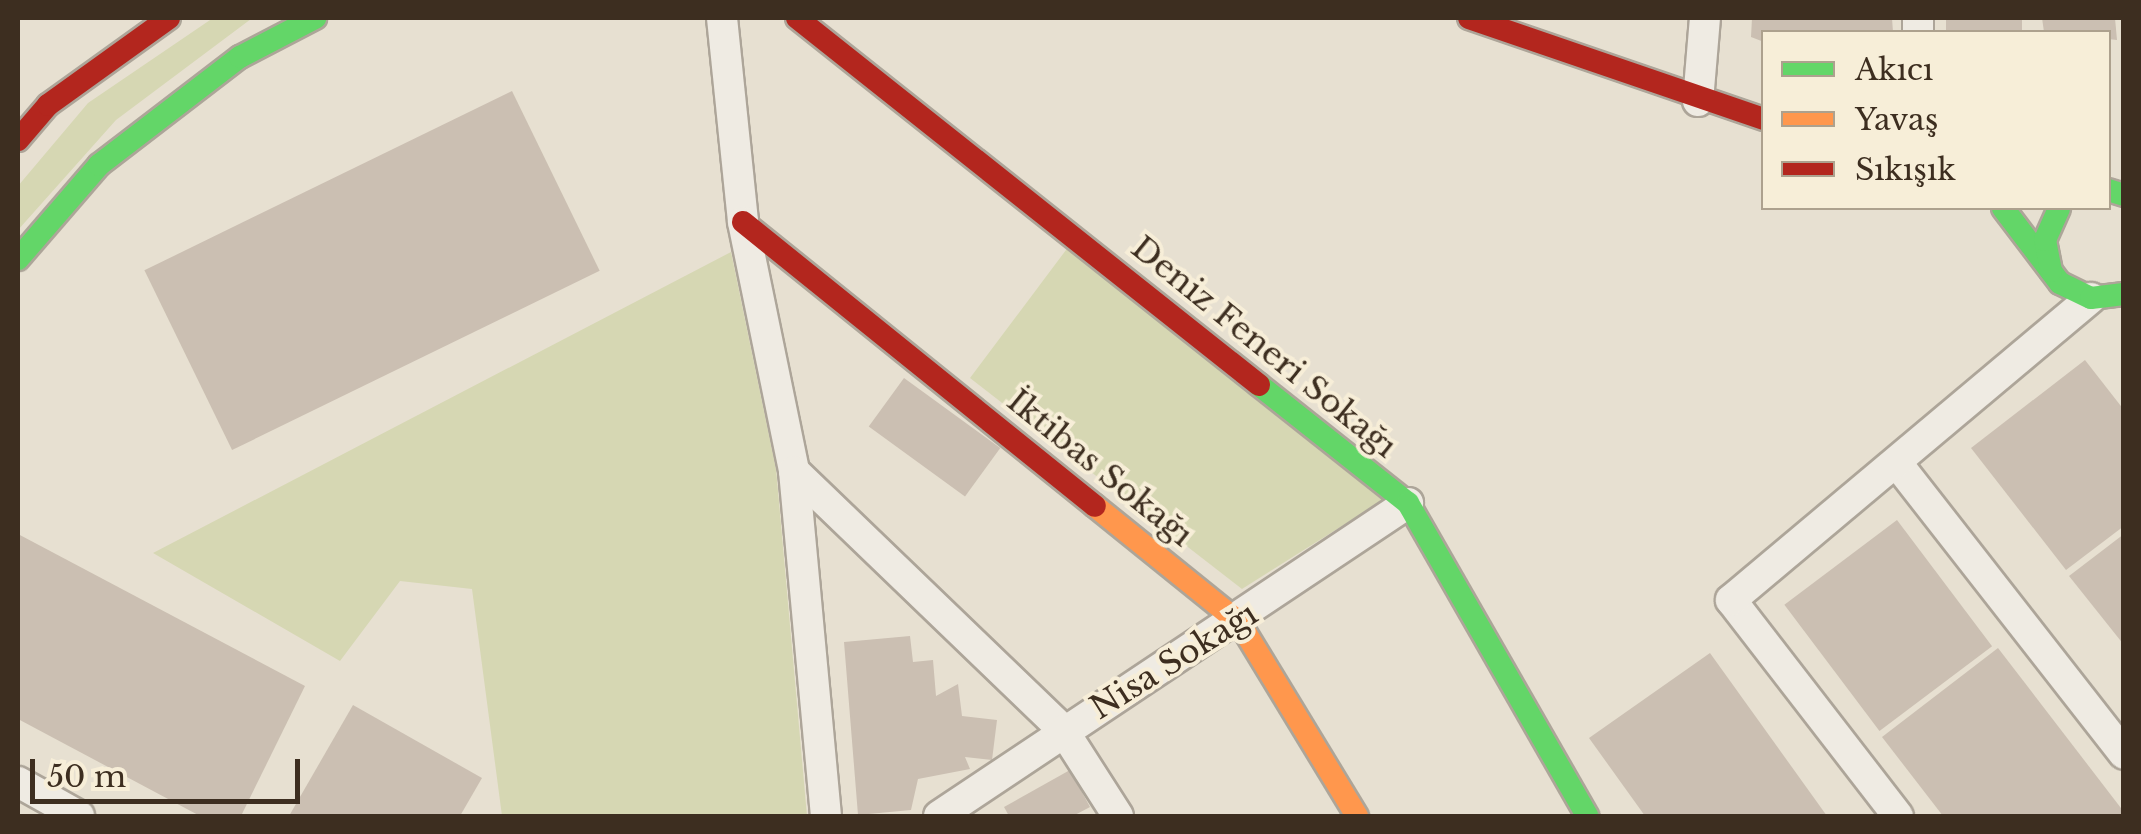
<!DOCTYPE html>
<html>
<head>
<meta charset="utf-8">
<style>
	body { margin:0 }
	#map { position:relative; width:2141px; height:834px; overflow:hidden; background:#e7e0d1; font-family:"Libre Baskerville",serif }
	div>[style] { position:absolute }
	.green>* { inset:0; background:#d6d7b3 }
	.building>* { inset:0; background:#cbbfb2; transform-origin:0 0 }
	.roads { filter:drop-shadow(2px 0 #ada599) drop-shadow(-2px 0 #ada599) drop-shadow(0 2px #ada599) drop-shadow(0 -2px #ada599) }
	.street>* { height:30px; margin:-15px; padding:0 15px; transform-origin:15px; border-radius:15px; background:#efebe3 }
	.fast>* { height:22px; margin:-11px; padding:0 11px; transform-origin:11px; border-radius:11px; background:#63d668 }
	.slow>* { height:22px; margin:-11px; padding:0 11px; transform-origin:11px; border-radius:11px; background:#ff974d }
	.jam>* { height:22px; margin:-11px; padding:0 11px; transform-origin:11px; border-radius:11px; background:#b3261e }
	span { translate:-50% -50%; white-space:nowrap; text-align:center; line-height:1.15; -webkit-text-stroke:8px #f7eed8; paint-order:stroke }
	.street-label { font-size:32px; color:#3d2e20 }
	.frame { position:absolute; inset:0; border:20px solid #3d2e20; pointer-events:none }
	.legend { position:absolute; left:1761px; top:30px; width:350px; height:180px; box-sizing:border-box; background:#f7eed8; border:2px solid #ada18e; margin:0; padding:12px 18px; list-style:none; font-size:30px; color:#3d2e20 }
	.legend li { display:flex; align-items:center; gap:20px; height:50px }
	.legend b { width:50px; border:2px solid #ada18e }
	.scale { position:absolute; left:30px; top:759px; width:270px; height:45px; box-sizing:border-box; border:5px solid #3d2e20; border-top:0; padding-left:12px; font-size:30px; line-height:35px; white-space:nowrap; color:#3d2e20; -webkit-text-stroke:8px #f7eed8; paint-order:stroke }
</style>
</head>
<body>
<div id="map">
	<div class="green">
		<div style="clip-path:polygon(213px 18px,251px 19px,116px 120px,18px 230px,18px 186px,88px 103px)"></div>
		<div style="clip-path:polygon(1069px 246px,1388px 497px,1242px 589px,970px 378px)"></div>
		<div style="clip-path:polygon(731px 252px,776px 469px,807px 816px,502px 816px,472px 589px,400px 581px,340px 661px,153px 553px)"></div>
	</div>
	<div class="building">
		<div style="clip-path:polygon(1752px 18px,1892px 18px,1893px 32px,1764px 32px,1764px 42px,1751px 37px)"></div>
		<div style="left:1946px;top:18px;width:76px;height:14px"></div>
		<div style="clip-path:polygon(2042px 18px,2115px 18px,2117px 40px,2044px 32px)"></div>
		<div style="left:512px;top:91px;width:200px;height:409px;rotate:64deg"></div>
		<div style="clip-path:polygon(2085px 360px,2124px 410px,2124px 526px,2066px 570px,1971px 448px)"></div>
		<div style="left:904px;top:378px;width:119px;height:60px;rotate:36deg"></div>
		<div style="left:1897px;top:520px;width:158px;height:141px;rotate:53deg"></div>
		<div style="clip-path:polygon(18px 534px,305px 686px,241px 816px,200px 816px,18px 719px)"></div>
		<div style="clip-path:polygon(2124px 534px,2124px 645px,2069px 576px)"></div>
		<div style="clip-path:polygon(910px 636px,913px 662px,933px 660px,936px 696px,958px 684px,962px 716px,997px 720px,992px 760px,965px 757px,970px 769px,918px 779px,911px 810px,858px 815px,844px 642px)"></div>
		<div style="clip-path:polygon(1998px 648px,2124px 812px,2124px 816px,1943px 816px,1882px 737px)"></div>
		<div style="clip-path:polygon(1710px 653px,1827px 816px,1645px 816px,1589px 738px)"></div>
		<div style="clip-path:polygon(353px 705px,482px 778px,460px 816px,289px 816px)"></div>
		<div style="clip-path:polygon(1070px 770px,1090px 807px,1073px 816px,1009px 816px,1004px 807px)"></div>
	</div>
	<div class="roads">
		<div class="street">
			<div style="left:722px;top:18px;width:205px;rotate:84.1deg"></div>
			<div style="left:743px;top:222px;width:254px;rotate:78.4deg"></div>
			<div style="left:794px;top:471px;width:346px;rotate:84.7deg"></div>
			<div style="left:1918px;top:18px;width:14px;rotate:90deg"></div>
			<div style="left:1698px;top:101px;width:83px;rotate:-85.2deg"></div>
			<div style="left:1900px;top:467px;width:364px;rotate:52deg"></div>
			<div style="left:794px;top:471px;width:373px;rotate:43.9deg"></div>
			<div style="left:1063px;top:730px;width:102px;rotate:57.4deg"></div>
			<div style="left:18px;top:782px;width:70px;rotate:29.1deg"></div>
			<div style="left:939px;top:816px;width:564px;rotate:-33.72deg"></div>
			<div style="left:1898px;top:816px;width:273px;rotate:-127.7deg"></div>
			<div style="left:1731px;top:600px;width:470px;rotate:-40deg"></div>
		</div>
		<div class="fast">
			<div style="left:2108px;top:190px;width:17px;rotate:17deg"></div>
			<div style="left:2003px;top:208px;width:94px;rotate:52.8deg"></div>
			<div style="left:2060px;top:283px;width:34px;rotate:26deg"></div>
			<div style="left:2091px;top:298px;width:33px;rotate:-7deg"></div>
			<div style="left:18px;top:259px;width:124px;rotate:-49.2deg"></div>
			<div style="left:99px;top:165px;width:178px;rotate:-37.5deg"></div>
			<div style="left:240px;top:57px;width:85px;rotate:-27.5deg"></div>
			<div style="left:2051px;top:271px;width:32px;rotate:-101deg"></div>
			<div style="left:2045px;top:240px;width:35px;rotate:-66deg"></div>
			<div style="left:1259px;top:385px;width:190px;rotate:38.4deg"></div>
			<div style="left:1408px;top:503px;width:361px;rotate:60.2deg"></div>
		</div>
		<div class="slow">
			<div style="left:1095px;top:506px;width:185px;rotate:38.9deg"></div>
			<div style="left:1239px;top:622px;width:227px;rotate:58.7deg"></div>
		</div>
		<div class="jam">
			<div style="left:797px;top:18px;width:590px;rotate:38.46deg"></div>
			<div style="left:1469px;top:18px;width:312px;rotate:18.9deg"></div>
			<div style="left:18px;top:140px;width:46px;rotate:-49.4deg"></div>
			<div style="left:48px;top:105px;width:149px;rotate:-35.7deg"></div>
			<div style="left:743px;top:222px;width:452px;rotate:38.9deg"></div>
		</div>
	</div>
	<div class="street-label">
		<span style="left:1264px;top:347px;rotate:39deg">Deniz Feneri Sokağı</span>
		<span style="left:1100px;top:468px;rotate:39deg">İktibas Sokağı</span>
		<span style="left:1174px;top:661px;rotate:-32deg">Nisa Sokağı</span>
	</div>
	<div class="frame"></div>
	<ul class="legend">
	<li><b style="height:12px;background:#63d668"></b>Akıcı</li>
	<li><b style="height:12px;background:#ff974d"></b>Yavaş</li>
	<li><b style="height:12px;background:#b3261e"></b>Sıkışık</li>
	</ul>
	<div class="scale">50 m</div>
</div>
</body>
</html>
